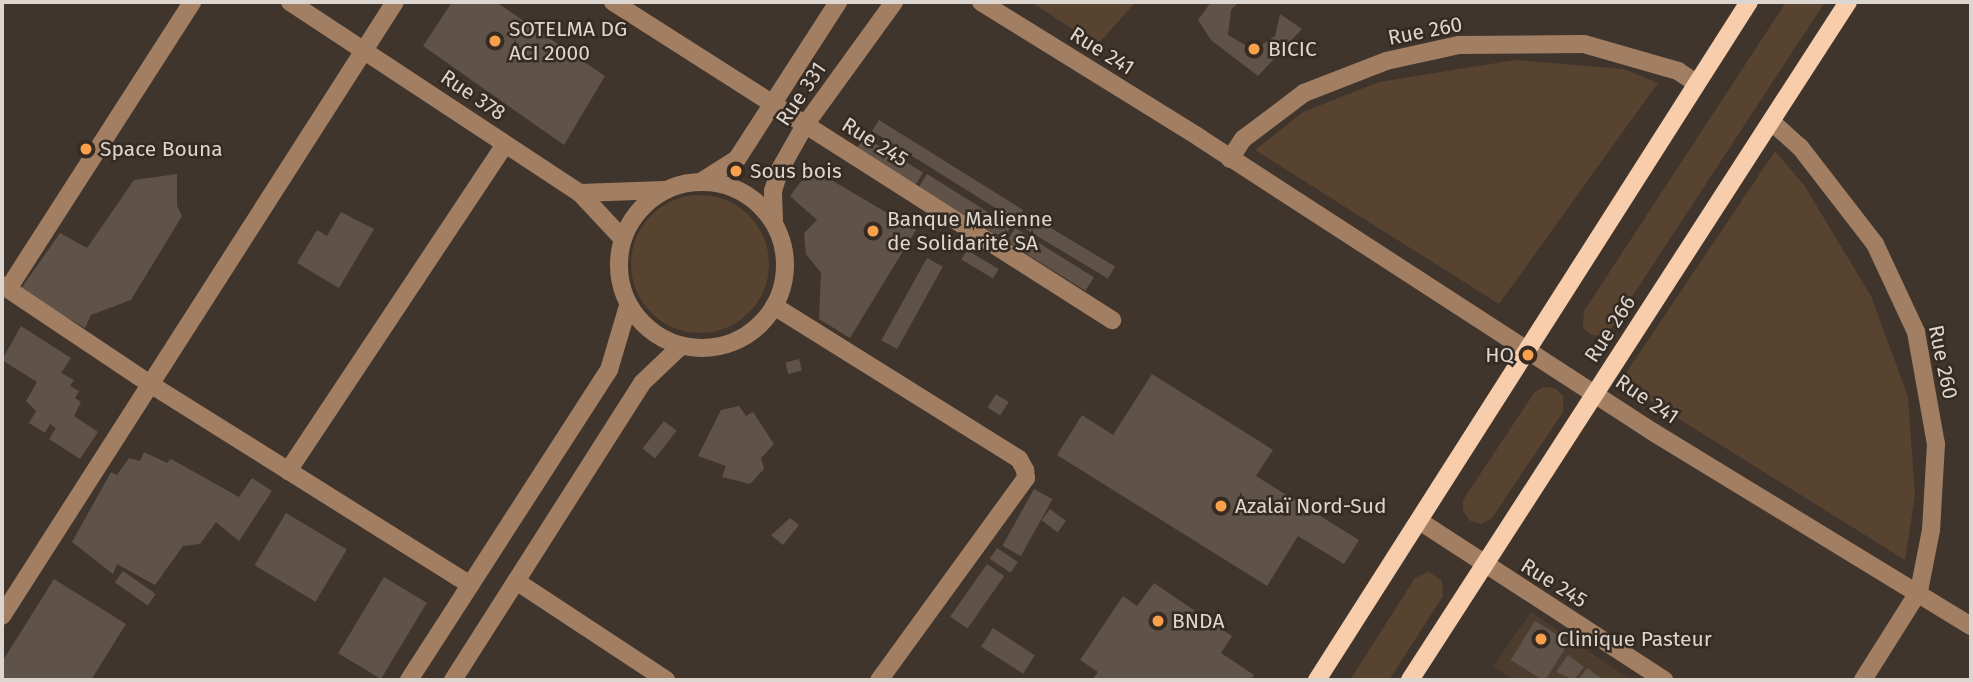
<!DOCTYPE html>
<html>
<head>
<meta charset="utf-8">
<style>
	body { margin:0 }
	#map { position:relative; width:1973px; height:682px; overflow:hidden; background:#40352c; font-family:"Fira Sans",sans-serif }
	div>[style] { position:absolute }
	.built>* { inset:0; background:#4d3d2f }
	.green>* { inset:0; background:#584230 }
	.round { border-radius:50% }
	.building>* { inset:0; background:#5e5249; transform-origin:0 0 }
	.minor>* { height:18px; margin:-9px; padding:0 9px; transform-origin:9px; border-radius:9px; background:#a27f63 }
	.minor>.ring { margin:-9px; padding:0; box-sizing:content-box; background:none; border:18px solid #a27f63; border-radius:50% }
	.major>* { height:18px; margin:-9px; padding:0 9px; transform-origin:9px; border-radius:9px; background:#f8cdab }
	.dots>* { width:19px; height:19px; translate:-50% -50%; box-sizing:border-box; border:4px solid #352b22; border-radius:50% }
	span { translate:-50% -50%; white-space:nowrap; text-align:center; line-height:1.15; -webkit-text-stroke:5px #352b22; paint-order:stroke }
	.poi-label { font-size:21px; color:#ddd6d0 }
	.left { translate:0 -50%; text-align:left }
	.right { translate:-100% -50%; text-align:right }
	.street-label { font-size:21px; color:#ddd6d0 }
	.frame { position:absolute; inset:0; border:4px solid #ddd6d0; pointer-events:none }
</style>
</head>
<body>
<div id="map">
	<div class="built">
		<div style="clip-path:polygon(1531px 612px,1631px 680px,1514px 680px,1493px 666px)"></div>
	</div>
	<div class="green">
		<div style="clip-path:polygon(1031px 2px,1136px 2px,1097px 45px)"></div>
		<div style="clip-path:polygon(1786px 2px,1825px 2px,1611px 329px,1602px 336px,1591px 335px,1583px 328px,1584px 311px)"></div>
		<div style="clip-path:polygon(1515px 60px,1624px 69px,1658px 83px,1499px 304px,1255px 150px,1303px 112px,1379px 82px)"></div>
		<div style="clip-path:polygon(1775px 151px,1804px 185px,1871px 296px,1908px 397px,1915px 495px,1905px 560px,1620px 382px)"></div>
		<div class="round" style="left:631px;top:195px;width:138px;height:138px"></div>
		<div style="clip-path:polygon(1543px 387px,1555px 388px,1563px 396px,1563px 412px,1492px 518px,1481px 524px,1470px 521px,1463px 511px,1463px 500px,1534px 393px)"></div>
		<div style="clip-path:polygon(1429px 572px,1442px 581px,1443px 596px,1389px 680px,1350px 680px,1415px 578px)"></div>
	</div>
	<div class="building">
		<div style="clip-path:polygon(452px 2px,496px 2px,605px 76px,564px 145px,423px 46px)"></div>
		<div style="clip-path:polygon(1211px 2px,1239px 2px,1231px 10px,1228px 35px,1254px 50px,1275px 36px,1280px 14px,1302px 29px,1258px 76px,1211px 40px,1198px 20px)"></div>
		<div style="left:879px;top:120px;width:170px;height:13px;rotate:32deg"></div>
		<div style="left:864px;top:137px;width:69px;height:14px;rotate:31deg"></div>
		<div style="clip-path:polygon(811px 168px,916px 230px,850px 338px,819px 319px,821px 273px,806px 254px,804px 233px,817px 220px,790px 196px)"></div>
		<div style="clip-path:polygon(177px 174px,177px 206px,182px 216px,131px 300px,91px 315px,85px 328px,20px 290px,60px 233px,87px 248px,134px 180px)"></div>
		<div style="left:927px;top:174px;width:99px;height:15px;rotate:32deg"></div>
		<div style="clip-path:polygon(341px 212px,374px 229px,339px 288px,297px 263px,317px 230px,327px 236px)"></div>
		<div style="left:1026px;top:213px;width:104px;height:14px;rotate:31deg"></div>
		<div style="left:1015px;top:228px;width:93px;height:16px;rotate:32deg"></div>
		<div style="left:967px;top:250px;width:37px;height:11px;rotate:31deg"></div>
		<div style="left:927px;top:258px;width:18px;height:94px;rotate:29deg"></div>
		<div style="clip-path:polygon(21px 326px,71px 358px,61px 373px,74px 380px,70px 386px,79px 391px,75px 398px,81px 402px,74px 416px,98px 432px,80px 459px,49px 439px,56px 428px,50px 424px,45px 433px,29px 423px,36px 411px,26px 401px,37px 382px,2px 360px)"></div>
		<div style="left:799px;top:359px;width:12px;height:14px;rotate:76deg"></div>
		<div style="clip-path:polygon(1152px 374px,1273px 450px,1256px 476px,1359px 540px,1344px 564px,1298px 536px,1267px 586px,1057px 455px,1082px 415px,1113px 435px)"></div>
		<div style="left:996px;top:394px;width:15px;height:16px;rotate:32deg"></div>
		<div style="clip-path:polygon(739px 406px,746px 416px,753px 412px,774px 444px,761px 458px,764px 469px,750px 484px,722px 477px,726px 466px,698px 456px,721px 410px)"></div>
		<div style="left:664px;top:421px;width:16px;height:35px;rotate:38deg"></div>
		<div style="clip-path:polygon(144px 452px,167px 463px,171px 459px,239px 497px,252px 478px,272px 491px,239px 541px,216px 522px,200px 544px,183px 546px,155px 585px,117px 564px,113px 574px,72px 542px,111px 472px,117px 475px,129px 458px,140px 461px)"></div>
		<div style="left:1034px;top:489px;width:21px;height:65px;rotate:29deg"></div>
		<div style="left:1050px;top:509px;width:20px;height:14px;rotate:37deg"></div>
		<div style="left:286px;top:513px;width:71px;height:61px;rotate:31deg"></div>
		<div style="clip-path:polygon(790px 518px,799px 525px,783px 545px,771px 535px)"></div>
		<div style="left:997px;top:548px;width:25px;height:13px;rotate:34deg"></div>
		<div style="left:987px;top:564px;width:21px;height:64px;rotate:35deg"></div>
		<div style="left:123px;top:571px;width:40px;height:14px;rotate:35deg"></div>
		<div style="left:384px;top:577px;width:50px;height:89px;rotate:31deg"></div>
		<div style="clip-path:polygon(54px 579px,126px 624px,91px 680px,2px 680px,2px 662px)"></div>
		<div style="clip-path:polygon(1154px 583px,1232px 636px,1221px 653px,1254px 675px,1251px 680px,1092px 680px,1098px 672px,1080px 660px,1123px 596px,1137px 606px)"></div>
		<div style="left:1535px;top:621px;width:40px;height:46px;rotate:32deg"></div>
		<div style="left:993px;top:628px;width:50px;height:22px;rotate:33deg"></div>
		<div style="clip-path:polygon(1568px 655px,1584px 667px,1574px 680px,1556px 672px)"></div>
		<div style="clip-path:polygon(1587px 668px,1604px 680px,1578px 680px)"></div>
	</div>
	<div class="minor">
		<div style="left:290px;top:2px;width:347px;rotate:33.4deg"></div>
		<div style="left:580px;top:193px;width:62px;rotate:47deg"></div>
		<div style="left:613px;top:2px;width:592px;rotate:32.51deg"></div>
		<div style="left:981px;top:2px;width:258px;rotate:31.8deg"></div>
		<div style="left:1200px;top:138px;width:540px;rotate:32.98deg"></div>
		<div style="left:1653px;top:432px;width:373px;rotate:31.4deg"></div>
		<div style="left:1773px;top:123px;width:36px;rotate:42deg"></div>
		<div style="left:1800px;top:147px;width:123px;rotate:52.3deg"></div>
		<div style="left:1875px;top:244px;width:97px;rotate:65deg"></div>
		<div style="left:1916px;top:332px;width:114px;rotate:79.9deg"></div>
		<div style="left:1936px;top:444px;width:86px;rotate:93.3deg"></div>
		<div style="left:1931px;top:530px;width:62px;rotate:101.1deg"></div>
		<div style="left:1919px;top:591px;width:105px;rotate:122.2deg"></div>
		<div style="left:1230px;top:159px;width:24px;rotate:-57deg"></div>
		<div style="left:1243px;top:139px;width:76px;rotate:-37deg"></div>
		<div style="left:1304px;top:93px;width:88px;rotate:-21.3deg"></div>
		<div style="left:1386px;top:61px;width:75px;rotate:-12.4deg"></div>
		<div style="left:1459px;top:45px;width:125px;rotate:-0.5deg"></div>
		<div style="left:1584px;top:44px;width:98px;rotate:16deg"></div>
		<div style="left:1678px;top:71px;width:22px;rotate:34deg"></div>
		<div style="left:702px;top:181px;width:41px;rotate:-32.2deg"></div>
		<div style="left:737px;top:159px;width:187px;rotate:-57.2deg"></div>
		<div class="ring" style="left:619px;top:182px;width:148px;height:148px"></div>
		<div style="left:580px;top:193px;width:84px;rotate:-2deg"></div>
		<div style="left:774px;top:222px;width:31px;rotate:-92deg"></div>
		<div style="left:773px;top:191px;width:21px;rotate:-73deg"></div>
		<div style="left:779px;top:171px;width:53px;rotate:-60.5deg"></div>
		<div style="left:805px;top:125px;width:152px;rotate:-54.1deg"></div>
		<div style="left:2px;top:285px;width:178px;rotate:33.8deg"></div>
		<div style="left:150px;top:384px;width:378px;rotate:32.1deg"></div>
		<div style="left:8px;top:289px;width:341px;rotate:-57.3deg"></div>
		<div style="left:774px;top:306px;width:289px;rotate:32deg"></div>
		<div style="left:1019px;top:459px;width:13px;rotate:61deg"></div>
		<div style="left:1025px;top:470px;width:8px;rotate:83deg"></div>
		<div style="left:1026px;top:478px;width:250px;rotate:126deg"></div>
		<div style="left:288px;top:471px;width:392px;rotate:-56.4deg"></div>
		<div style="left:1421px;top:522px;width:290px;rotate:33deg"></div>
		<div style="left:516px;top:581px;width:180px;rotate:33.4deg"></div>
		<div style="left:2px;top:616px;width:729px;rotate:-57.38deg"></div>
		<div style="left:409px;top:680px;width:369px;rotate:-57.2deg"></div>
		<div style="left:609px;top:370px;width:67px;rotate:-73.5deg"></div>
		<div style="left:453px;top:680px;width:352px;rotate:-57.5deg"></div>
		<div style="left:642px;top:383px;width:54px;rotate:-43.5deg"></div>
	</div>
	<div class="major">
		<div style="left:1317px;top:680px;width:804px;rotate:-57.5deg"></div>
		<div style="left:1410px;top:680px;width:807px;rotate:-57.14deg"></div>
	</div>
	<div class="dots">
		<div style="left:495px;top:41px;background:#f9a04d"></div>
		<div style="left:1254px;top:49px;background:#f9a04d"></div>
		<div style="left:86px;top:149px;background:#f9a04d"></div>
		<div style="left:736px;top:171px;background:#f9a04d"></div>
		<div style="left:873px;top:231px;background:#f9a04d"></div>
		<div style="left:1528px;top:355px;background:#f9a04d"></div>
		<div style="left:1221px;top:506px;background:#f9a04d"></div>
		<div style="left:1158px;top:621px;background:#f9a04d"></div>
		<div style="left:1541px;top:639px;background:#f9a04d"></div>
	</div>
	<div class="poi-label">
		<span class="left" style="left:509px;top:41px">SOTELMA DG<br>ACI 2000</span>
		<span class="left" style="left:1268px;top:49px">BICIC</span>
		<span class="left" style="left:100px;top:149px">Space Bouna</span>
		<span class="left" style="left:750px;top:171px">Sous bois</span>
		<span class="left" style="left:887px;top:231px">Banque Malienne<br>de Solidarité SA</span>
		<span class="right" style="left:1514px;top:355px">HQ</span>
		<span class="left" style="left:1235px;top:506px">Azalaï Nord-Sud</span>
		<span class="left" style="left:1172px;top:621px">BNDA</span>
		<span class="left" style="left:1557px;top:639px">Clinique Pasteur</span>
	</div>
	<div class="street-label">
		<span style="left:1425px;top:31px;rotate:-11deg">Rue 260</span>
		<span style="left:1102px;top:51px;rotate:32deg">Rue 241</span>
		<span style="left:801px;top:94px;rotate:-56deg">Rue 331</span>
		<span style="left:473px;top:95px;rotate:34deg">Rue 378</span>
		<span style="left:875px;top:142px;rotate:32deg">Rue 245</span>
		<span style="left:1610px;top:329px;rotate:-57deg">Rue 266</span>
		<span style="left:1943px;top:362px;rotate:78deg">Rue 260</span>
		<span style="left:1647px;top:399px;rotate:34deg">Rue 241</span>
		<span style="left:1554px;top:583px;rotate:32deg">Rue 245</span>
	</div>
	<div class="frame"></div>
</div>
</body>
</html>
